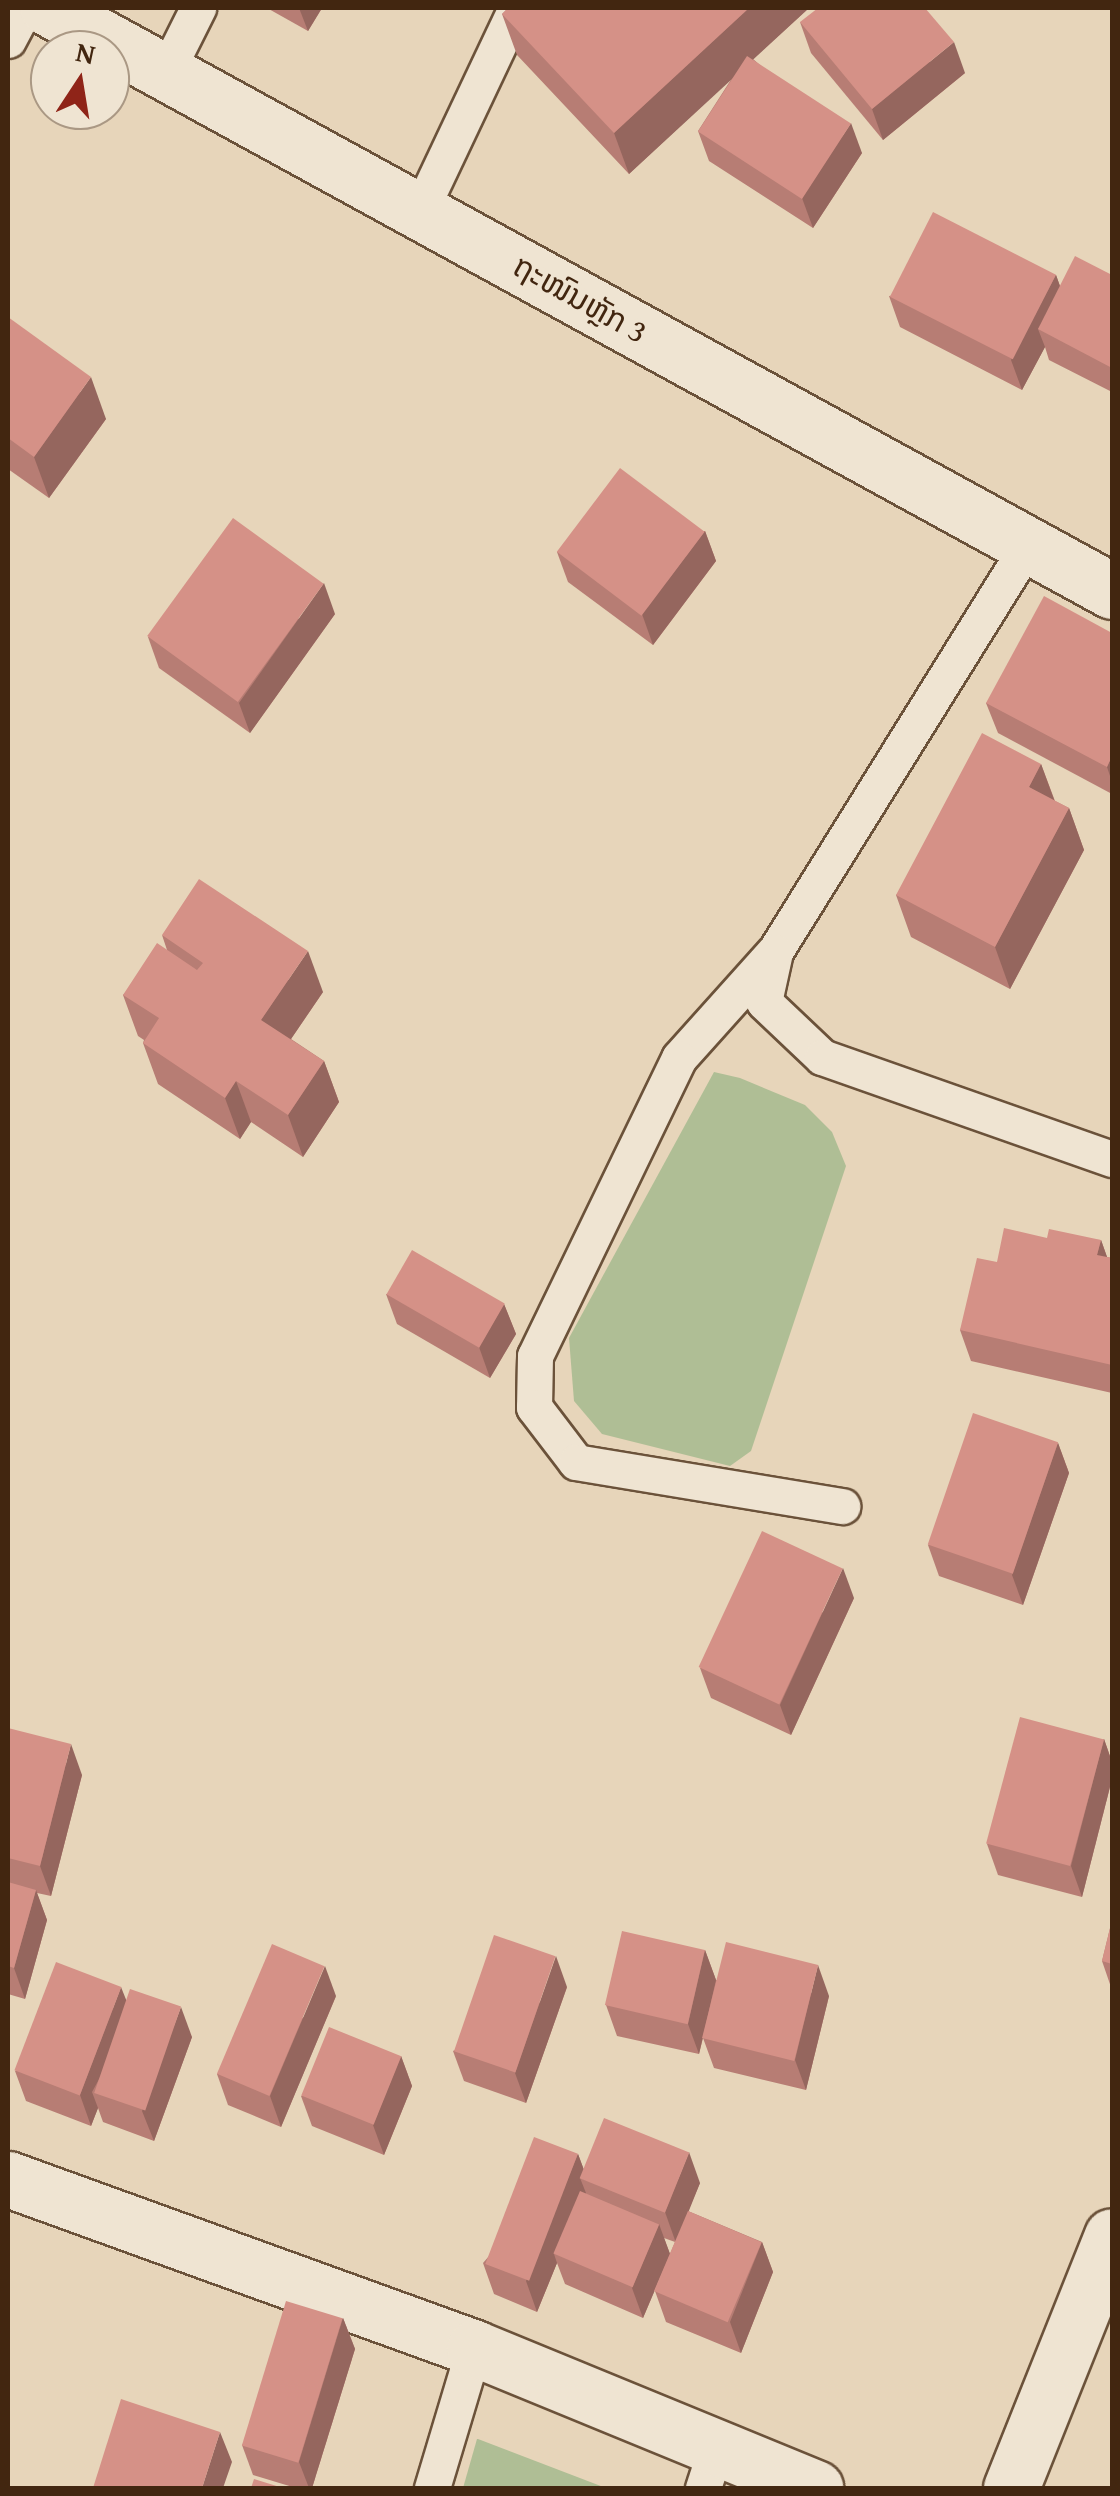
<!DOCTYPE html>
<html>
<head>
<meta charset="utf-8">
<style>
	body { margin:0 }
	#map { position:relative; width:1120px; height:2496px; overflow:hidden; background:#e7d5ba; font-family:"Gentium Book Plus","Noto Sans Lao",serif }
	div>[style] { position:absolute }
	.green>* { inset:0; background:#afbe95 }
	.roads { filter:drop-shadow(2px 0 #6b523a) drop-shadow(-2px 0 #6b523a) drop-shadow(0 2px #6b523a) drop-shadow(0 -2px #6b523a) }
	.service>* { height:35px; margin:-17.5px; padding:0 17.5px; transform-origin:17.5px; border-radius:17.5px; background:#efe4d2 }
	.minor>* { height:55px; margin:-27.5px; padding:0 27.5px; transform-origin:27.5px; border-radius:27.5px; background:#efe4d2 }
	.wall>* { inset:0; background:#b77d74 }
	.shaded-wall>* { inset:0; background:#95665e }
	.building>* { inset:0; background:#d59187; transform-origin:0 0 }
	span { translate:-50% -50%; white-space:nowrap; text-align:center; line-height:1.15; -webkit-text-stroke:8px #efe4d2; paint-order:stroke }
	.street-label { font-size:32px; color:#422610 }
	.frame { position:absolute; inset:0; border:10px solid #422610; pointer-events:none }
	.north { position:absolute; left:30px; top:30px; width:100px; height:100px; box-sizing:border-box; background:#efe4d2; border:2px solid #aa9884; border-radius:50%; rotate:12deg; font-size:28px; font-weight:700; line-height:40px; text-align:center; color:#422610 }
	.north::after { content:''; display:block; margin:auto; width:35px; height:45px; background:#8f2418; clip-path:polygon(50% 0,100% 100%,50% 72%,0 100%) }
</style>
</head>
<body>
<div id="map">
	<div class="green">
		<div style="clip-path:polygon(714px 1072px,740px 1078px,805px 1105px,832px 1132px,846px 1166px,751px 1451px,730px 1466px,602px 1434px,574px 1401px,569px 1338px)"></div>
		<div style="clip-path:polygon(477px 2439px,478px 2439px,606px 2488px,463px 2488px)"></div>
	</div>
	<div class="roads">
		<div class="service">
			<div style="left:8px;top:40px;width:36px;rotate:-62deg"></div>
			<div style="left:166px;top:72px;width:72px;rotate:-63.4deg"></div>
			<div style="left:420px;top:211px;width:225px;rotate:-64.7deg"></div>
			<div style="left:1028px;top:545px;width:479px;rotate:121.9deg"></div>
			<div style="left:775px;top:952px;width:51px;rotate:102.4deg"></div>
			<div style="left:764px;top:1002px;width:80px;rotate:43.5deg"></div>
			<div style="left:822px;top:1057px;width:307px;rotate:19.4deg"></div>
			<div style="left:774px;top:952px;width:142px;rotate:131.9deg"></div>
			<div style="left:679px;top:1058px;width:331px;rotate:115.8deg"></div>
			<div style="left:535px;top:1356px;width:51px;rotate:91.1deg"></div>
			<div style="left:534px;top:1407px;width:69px;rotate:52.6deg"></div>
			<div style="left:576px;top:1462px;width:270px;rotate:9.4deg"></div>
			<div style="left:432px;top:2488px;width:146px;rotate:-73.3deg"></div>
			<div style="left:703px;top:2488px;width:42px;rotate:-72deg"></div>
		</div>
		<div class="minor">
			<div style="left:48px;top:8px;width:1213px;rotate:28.72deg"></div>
			<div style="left:8px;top:2179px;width:496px;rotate:19.9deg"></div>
			<div style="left:474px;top:2348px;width:369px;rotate:22.3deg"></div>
			<div style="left:1011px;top:2488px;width:271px;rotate:-68.2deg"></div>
		</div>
	</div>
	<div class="wall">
		<div style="clip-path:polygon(267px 8px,322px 8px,308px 31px)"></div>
		<div style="clip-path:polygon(508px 8px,809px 8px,753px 59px,862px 153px,813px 228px,709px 161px,698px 131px,732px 78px,629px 174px,517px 55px,502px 14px)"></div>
		<div style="clip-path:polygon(800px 22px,965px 73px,883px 140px,811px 53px)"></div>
		<div style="clip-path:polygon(1056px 275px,1060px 286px,1112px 275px,1112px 392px,1049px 360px,1045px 347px,1022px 390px,900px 327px,889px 296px)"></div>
		<div style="clip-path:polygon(8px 317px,106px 419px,49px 498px,8px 469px)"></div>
		<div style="clip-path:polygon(705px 531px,716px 561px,653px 645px,568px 582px,557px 552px)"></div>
		<div style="clip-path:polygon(335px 614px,250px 733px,159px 668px,148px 637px)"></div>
		<div style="clip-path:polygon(1112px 633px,1112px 794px,998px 733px,986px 703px)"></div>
		<div style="clip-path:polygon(1041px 764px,1055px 801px,1069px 808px,1084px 850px,1010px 989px,911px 937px,896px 895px)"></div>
		<div style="clip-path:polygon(162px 935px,323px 992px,291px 1039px,324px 1061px,339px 1102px,303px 1157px,251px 1122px,240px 1139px,158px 1084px,143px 1043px,144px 1040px,138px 1036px,123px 995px,167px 950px)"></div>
		<div style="clip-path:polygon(1047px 1238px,1101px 1240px,1107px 1257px,1112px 1258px,1112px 1393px,971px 1361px,960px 1330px,997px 1262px)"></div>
		<div style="clip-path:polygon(386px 1294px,504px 1304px,516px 1334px,490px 1378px,397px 1324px)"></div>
		<div style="clip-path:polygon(1058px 1443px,1069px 1473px,1023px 1605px,939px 1576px,928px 1545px)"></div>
		<div style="clip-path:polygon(854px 1598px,791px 1735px,711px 1698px,700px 1668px)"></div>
		<div style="clip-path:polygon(8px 1728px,82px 1775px,51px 1896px,37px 1893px,47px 1920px,25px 1999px,8px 1994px)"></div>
		<div style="clip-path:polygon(1104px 1739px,1112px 1762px,1112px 1779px,1082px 1897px,998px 1875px,987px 1844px)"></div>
		<div style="clip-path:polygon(1112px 1920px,1112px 1990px,1102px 1961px)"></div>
		<div style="clip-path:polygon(705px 1950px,716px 1980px,829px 1996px,806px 2090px,714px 2068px,703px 2038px,699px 2054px,617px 2036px,606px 2005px)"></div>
		<div style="clip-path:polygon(567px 1987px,526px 2103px,464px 2081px,453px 2051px)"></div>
		<div style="clip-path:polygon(336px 1996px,281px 2127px,228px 2105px,217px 2074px)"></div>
		<div style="clip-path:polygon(126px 2000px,192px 2037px,154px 2141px,103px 2122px,98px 2108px,91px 2126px,26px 2101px,15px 2071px)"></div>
		<div style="clip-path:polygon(401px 2056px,412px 2086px,384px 2155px,312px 2126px,301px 2096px)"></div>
		<div style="clip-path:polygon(evenodd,578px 2154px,584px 2170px,700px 2183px,688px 2211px,762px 2242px,773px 2272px,741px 2353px,666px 2322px,655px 2291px,666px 2264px,643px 2318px,565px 2284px,557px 2263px,537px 2312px,494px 2294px,483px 2263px,578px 2154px,664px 2238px,675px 2242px,670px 2254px,664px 2238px)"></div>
		<div style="clip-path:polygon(343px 2318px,355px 2349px,312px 2488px,296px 2488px,253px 2475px,242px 2445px)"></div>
	</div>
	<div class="shaded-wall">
		<div style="clip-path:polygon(299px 8px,322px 8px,308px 31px)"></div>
		<div style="clip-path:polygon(749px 8px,809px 8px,629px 174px,614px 133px)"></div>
		<div style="clip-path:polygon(954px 42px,965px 73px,883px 140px,872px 109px)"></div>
		<div style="clip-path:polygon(851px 123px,862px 153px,813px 228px,802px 198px)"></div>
		<div style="clip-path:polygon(1056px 275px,1067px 306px,1038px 329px,1045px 347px,1022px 390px,1011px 360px)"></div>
		<div style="clip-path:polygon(91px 377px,106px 419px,49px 498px,34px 457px)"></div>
		<div style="clip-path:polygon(705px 531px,716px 561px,653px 645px,642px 614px)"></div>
		<div style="clip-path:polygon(324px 583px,335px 614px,250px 733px,239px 703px)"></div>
		<div style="clip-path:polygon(1112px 756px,1112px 782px,1107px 767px)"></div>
		<div style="clip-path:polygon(1041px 764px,1056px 805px,1029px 787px)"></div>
		<div style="clip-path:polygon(1069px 808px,1084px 850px,1010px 989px,995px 947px)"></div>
		<div style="clip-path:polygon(308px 951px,323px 992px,276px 1061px,261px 1020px)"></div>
		<div style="clip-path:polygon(324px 1061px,339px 1102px,303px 1157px,288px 1115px)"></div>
		<div style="clip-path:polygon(236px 1081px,251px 1122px,240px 1139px,225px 1098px)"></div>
		<div style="clip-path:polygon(1101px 1240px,1112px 1271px,1097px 1255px)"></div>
		<div style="clip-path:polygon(504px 1304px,516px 1334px,490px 1378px,479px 1347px)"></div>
		<div style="clip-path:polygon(1058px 1443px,1069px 1473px,1023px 1605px,1012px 1575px)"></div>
		<div style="clip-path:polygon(843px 1568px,854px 1598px,791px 1735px,780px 1705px)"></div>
		<div style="clip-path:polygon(1104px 1739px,1112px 1762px,1112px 1779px,1082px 1897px,1071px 1866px)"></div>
		<div style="clip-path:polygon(71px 1744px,82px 1775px,51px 1896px,40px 1866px)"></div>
		<div style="clip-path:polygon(36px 1890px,47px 1920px,25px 1999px,14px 1968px)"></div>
		<div style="clip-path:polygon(705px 1950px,716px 1980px,699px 2054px,688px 2024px)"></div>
		<div style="clip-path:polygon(556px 1956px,567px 1987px,526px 2103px,515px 2073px)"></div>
		<div style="clip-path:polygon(818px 1965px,829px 1996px,806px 2090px,795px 2060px)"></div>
		<div style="clip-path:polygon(325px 1966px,336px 1996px,281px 2127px,270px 2096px)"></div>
		<div style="clip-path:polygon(121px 1987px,133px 2017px,92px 2092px,98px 2108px,91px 2126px,80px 2095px)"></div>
		<div style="clip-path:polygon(181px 2007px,192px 2037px,154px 2141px,142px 2111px)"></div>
		<div style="clip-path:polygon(401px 2056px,412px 2086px,384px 2155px,373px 2125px)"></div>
		<div style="clip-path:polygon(689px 2152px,700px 2183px,676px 2243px,665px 2212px)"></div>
		<div style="clip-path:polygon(578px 2154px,588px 2181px,580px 2178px,586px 2193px,554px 2254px,557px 2263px,537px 2312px,526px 2281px)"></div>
		<div style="clip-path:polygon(659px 2224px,670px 2254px,643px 2318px,632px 2288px)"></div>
		<div style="clip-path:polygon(762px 2242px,773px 2272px,741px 2353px,730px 2322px)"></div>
		<div style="clip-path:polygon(343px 2318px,355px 2349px,312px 2488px,309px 2488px,299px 2462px)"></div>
		<div style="clip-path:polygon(220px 2432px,232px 2462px,223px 2488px,202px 2488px)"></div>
	</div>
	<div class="building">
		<div style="clip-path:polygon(508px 8px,749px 8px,614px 133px,502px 14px)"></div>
		<div style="clip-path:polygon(818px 8px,925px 8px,954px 42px,872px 109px,800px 22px)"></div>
		<div style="left:747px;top:56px;width:124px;height:90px;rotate:33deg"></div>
		<div style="left:933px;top:212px;width:138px;height:95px;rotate:27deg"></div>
		<div style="clip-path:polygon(1075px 256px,1112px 275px,1112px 368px,1038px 329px)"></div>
		<div style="clip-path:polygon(8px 317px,91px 377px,34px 457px,8px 438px)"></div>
		<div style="left:620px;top:468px;width:106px;height:105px;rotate:37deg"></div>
		<div style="left:233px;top:518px;width:112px;height:146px;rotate:36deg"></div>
		<div style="clip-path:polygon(1044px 596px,1112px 633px,1112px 756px,1107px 767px,986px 703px)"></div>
		<div style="clip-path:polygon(982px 733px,1041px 764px,1029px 787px,1069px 808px,995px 947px,896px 895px)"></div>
		<div style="clip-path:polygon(199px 879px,308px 951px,261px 1020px,324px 1061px,288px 1115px,236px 1081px,225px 1098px,143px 1043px,159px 1018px,123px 995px,157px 943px,197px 970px,203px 963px,162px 935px)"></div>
		<div style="clip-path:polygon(1004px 1228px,1047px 1238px,1049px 1229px,1101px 1240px,1097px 1255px,1112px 1258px,1112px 1365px,960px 1330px,977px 1258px,997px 1262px)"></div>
		<div style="left:412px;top:1250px;width:107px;height:51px;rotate:30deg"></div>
		<div style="left:973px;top:1413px;width:90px;height:139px;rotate:19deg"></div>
		<div style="left:762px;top:1531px;width:89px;height:150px;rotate:25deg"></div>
		<div style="left:1020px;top:1717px;width:87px;height:131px;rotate:15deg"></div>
		<div style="clip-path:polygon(8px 1728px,71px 1744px,40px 1866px,8px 1858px)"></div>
		<div style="clip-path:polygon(8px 1882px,36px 1890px,14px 1968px,8px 1966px)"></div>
		<div style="clip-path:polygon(1112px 1920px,1112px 1964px,1102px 1961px)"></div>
		<div style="left:622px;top:1931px;width:85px;height:76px;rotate:13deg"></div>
		<div style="left:494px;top:1935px;width:65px;height:123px;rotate:19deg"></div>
		<div style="left:726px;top:1942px;width:95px;height:99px;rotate:14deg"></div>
		<div style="left:272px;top:1944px;width:57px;height:141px;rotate:23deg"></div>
		<div style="left:56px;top:1962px;width:70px;height:116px;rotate:21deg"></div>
		<div style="left:130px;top:1989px;width:54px;height:110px;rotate:19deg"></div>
		<div style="left:329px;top:2027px;width:78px;height:74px;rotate:22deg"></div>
		<div style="left:604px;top:2118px;width:92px;height:65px;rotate:22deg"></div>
		<div style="left:534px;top:2137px;width:47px;height:136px;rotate:21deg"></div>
		<div style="left:580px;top:2191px;width:86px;height:68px;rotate:23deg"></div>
		<div style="left:688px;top:2211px;width:80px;height:87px;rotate:23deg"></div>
		<div style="left:286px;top:2301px;width:59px;height:151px;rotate:17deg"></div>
		<div style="clip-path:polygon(121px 2399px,220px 2432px,202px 2488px,93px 2488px)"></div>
		<div style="clip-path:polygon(254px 2479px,283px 2488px,251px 2488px)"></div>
	</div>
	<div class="street-label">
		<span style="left:580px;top:299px;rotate:29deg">ຖະໜົນຫຼັກ 3</span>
	</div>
	<div class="frame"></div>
	<div class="north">N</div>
</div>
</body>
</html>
